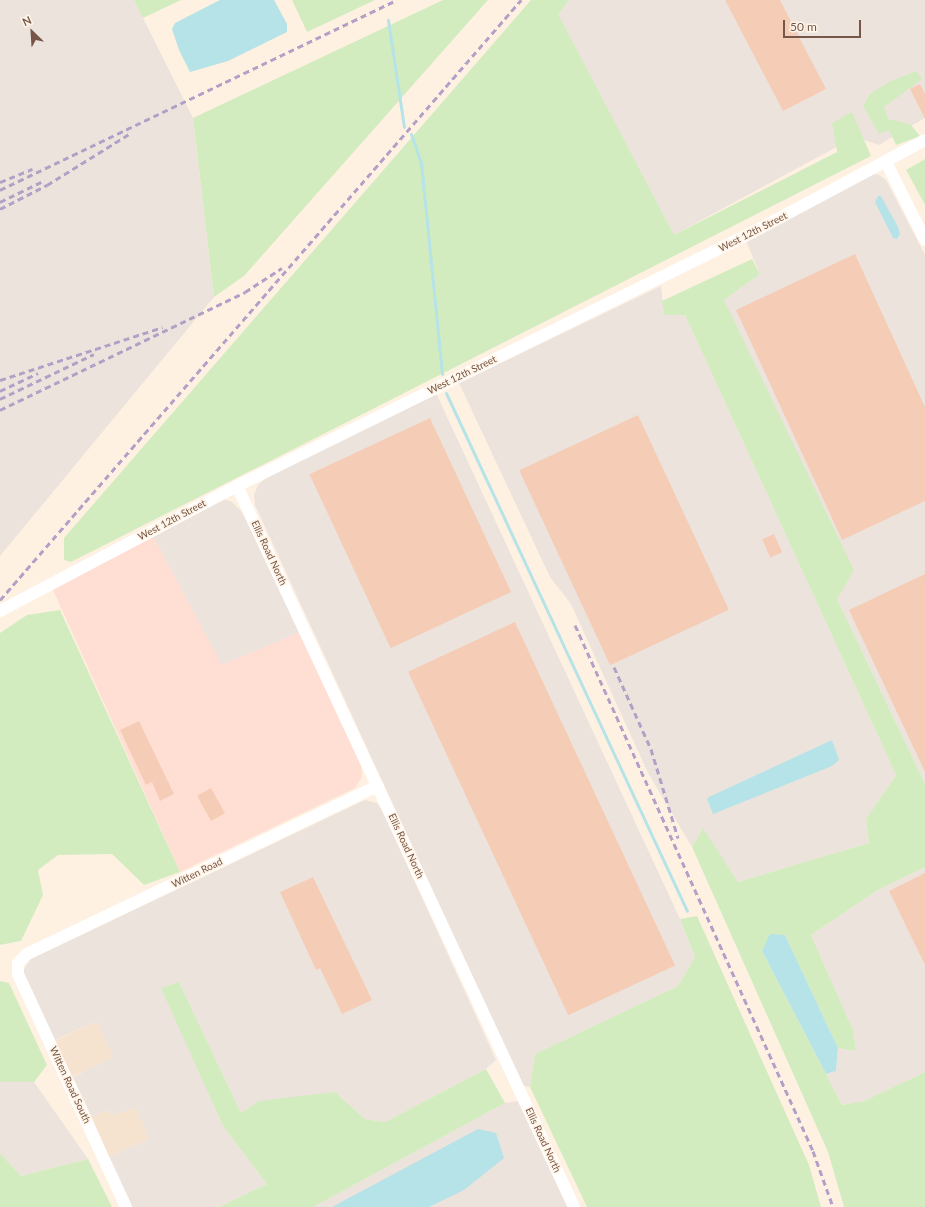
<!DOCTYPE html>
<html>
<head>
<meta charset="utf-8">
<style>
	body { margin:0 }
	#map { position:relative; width:925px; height:1207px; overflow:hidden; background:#fef1e1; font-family:Lato,sans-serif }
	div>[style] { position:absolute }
	.residential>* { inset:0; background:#f6e3cf; transform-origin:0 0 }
	.commercial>* { inset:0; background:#ffdfd4 }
	.industrial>* { inset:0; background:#ece3dd }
	.green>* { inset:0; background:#d3ecbf }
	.water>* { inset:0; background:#b5e3e8 }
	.stream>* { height:3px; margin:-1.5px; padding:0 1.5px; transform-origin:1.5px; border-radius:1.5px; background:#b5e3e8 }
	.building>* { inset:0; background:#f5cdb7; transform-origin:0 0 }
	.minor>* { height:12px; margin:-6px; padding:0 6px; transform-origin:6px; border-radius:6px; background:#fff }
	.rail>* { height:3px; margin-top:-1.5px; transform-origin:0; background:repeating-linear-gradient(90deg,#b3a0c7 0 6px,transparent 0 10px) }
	span { translate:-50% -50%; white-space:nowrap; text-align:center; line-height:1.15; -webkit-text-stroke:3.5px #fff5e9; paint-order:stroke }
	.street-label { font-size:10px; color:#765647 }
	.north { position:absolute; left:12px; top:12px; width:40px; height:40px; -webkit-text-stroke:3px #fff5e9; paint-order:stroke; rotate:335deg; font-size:11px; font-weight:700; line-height:16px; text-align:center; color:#765647 }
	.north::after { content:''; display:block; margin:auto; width:14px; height:18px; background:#765647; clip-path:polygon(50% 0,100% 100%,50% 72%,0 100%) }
	.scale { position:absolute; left:783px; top:20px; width:78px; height:18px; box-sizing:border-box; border:2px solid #765647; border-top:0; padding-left:5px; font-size:12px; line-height:14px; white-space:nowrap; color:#765647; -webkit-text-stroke:3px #fff5e9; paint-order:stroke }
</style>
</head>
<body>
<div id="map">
	<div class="residential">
		<div style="left:97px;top:1021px;width:40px;height:46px;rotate:65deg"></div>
		<div style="clip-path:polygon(136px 1108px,149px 1139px,109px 1157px,92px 1117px,107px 1110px,112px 1115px)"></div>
	</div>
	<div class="commercial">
		<div style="clip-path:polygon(153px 536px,300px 632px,361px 764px,362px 777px,355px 788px,180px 872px,53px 590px)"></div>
	</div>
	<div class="industrial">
		<div style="clip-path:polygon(0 0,134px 0,193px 118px,214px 297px,0 556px)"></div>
		<div style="clip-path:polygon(569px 0,925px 0,925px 118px,879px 145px,855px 137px,674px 235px,557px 14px)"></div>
		<div style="clip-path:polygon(873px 174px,879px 175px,886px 180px,925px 255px,925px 784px,837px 599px,724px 300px,760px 274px,746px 241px)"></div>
		<div style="clip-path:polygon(661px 286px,664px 315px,685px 315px,896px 775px,866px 819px,869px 843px,738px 882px,703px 829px,692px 847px,648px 773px,571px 604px,550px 577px,459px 383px)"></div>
		<div style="clip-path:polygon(436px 393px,680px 919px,695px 957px,678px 986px,535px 1054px,530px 1087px,523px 1086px,255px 505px,254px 495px,258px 485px,272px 473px)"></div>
		<div style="clip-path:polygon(223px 499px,232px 502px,242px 512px,300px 632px,222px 665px,153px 536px)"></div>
		<div style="clip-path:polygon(365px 800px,377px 803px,382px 810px,496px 1060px,486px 1069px,385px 1122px,365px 1119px,335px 1092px,241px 1113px,179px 982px,162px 988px,223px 1126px,267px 1184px,219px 1207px,132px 1207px,109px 1157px,149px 1139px,136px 1108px,112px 1115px,107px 1110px,92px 1117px,73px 1077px,113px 1057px,97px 1021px,55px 1040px,23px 971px,31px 959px)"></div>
		<div style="clip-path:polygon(925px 867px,925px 1072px,864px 1101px,842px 1105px,826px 1074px,836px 1071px,838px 1048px,856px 1051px,853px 1030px,811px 935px,878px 890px)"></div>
		<div style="clip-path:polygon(0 1082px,34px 1082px,88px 1159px,21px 1176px,0 1153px)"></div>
		<div style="clip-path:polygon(518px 1101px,568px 1207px,313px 1207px,505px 1103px)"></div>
	</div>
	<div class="green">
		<div style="clip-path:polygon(134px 0,181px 0,143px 18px)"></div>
		<div style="clip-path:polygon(292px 0,375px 0,307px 32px)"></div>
		<div style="clip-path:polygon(443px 0,488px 0,244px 276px,214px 297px,193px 118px)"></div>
		<div style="clip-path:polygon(531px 0,569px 0,558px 14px,674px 235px,837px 152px,832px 123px,852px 112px,871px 156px,71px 562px,64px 560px,64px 538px)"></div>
		<div style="clip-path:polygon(916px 71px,922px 79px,884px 107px,888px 119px,910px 124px,920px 136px,896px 145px,889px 130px,879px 134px,863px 106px,870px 94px,889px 82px)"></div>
		<div style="clip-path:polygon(925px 159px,925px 205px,906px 170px)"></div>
		<div style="clip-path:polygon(752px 259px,760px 274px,724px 300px,854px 570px,837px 599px,925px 784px,925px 867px,878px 890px,811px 935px,853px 1030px,856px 1051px,838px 1048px,785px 935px,762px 951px,842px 1105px,864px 1101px,925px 1072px,925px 1207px,844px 1207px,828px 1152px,692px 847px,703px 828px,738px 882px,869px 843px,866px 819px,896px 775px,685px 315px,664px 315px,662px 301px)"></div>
		<div style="clip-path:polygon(60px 610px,180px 872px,144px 885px,112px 854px,58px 855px,38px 870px,43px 895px,21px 941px,0 945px,0 633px,27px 615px)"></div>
		<div style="clip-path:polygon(697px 916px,809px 1165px,821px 1207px,587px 1207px,530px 1087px,535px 1054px,678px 986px,695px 957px,680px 919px)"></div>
		<div style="clip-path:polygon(0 981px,9px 983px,47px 1065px,34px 1082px,0 1082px)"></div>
		<div style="clip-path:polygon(179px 982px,241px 1113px,259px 1101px,335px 1092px,365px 1119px,385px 1122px,486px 1069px,505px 1103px,313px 1207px,219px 1207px,267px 1184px,223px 1126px,161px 988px)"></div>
		<div style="clip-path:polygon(0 1153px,21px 1176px,88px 1159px,112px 1207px,0 1207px)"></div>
	</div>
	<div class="water">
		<div style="clip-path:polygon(220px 0,274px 0,287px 24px,287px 32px,228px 61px,190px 72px,179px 50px,172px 29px,175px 23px)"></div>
		<div style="clip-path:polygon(878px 196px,881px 196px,898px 227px,900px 234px,897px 239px,893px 238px,875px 202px)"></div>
		<div style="clip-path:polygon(832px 740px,839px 760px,832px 766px,713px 814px,707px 799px,709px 797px)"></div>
		<div style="clip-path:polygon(770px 934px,785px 935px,838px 1048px,836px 1071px,826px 1074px,762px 951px)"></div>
		<div style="clip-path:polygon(478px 1129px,496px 1133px,504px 1158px,464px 1190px,429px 1207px,332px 1207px)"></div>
	</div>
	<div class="stream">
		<div style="left:388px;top:20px;width:108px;rotate:81.5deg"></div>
		<div style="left:411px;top:134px;width:31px;rotate:71deg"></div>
		<div style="left:421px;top:163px;width:212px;rotate:84.3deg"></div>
		<div style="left:446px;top:393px;width:571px;rotate:65.05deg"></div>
	</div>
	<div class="building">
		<div style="clip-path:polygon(725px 0,780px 0,826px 89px,783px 111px)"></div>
		<div style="clip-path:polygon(920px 84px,925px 94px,925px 119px,910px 89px)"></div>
		<div style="clip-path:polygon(855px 254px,925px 407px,925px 501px,842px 540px,736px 310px)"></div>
		<div style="left:638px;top:415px;width:215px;height:131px;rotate:65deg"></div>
		<div style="left:430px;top:418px;width:192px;height:133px;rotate:65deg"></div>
		<div style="left:774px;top:534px;width:20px;height:13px;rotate:66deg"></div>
		<div style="clip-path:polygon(925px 574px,925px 772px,849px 610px)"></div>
		<div style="left:515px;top:622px;width:379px;height:118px;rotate:65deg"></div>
		<div style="clip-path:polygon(139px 721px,174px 794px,160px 801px,152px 782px,146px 785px,120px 730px)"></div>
		<div style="left:211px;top:788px;width:29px;height:16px;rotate:61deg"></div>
		<div style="clip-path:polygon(925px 873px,925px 965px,889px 891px)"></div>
		<div style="clip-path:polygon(313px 877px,372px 1000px,342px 1014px,320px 968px,316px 970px,280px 892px)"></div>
	</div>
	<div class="minor">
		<div style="left:886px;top:162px;width:87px;rotate:63.4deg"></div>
		<div style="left:237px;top:486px;width:796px;rotate:64.95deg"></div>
		<div style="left:0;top:611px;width:268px;rotate:-27.8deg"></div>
		<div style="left:237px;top:486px;width:575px;rotate:-26.21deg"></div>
		<div style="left:753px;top:232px;width:195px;rotate:-28.1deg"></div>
		<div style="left:126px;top:1207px;width:257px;rotate:-114.9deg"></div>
		<div style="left:18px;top:974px;width:11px;rotate:-90deg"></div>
		<div style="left:18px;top:963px;width:13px;rotate:-45deg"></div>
		<div style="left:27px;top:954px;width:389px;rotate:-25.6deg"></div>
	</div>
	<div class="rail">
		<div style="left:0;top:182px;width:35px;rotate:-22deg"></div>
		<div style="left:0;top:190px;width:439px;rotate:-25.6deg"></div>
		<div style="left:0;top:202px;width:46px;rotate:-26deg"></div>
		<div style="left:0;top:209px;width:53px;rotate:-27.1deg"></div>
		<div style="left:47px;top:185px;width:99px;rotate:-31.8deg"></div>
		<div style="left:0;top:380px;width:171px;rotate:-18deg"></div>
		<div style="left:0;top:391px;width:42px;rotate:-25.3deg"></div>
		<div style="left:0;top:399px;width:104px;rotate:-25.6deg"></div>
		<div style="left:0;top:410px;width:272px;rotate:-25.7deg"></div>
		<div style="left:245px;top:292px;width:44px;rotate:-33deg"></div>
		<div style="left:0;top:600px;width:795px;rotate:-49.03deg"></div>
		<div style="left:575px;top:625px;width:577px;rotate:65.65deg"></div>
		<div style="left:813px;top:1151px;width:59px;rotate:70.3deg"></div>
		<div style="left:614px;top:667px;width:90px;rotate:65.7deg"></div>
		<div style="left:651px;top:749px;width:93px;rotate:73.1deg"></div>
	</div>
	<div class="street-label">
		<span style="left:753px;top:232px;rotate:-27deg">West 12th Street</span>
		<span style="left:462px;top:375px;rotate:-26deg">West 12th Street</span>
		<span style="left:172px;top:520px;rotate:-28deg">West 12th Street</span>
		<span style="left:269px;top:553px;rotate:65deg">Ellis Road North</span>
		<span style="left:406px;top:846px;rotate:65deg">Ellis Road North</span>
		<span style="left:197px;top:873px;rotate:-26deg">Witten Road</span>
		<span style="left:70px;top:1085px;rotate:65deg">Witten Road South</span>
		<span style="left:543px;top:1140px;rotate:65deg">Ellis Road North</span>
	</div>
	<div class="north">N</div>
	<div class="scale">50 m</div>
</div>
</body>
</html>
